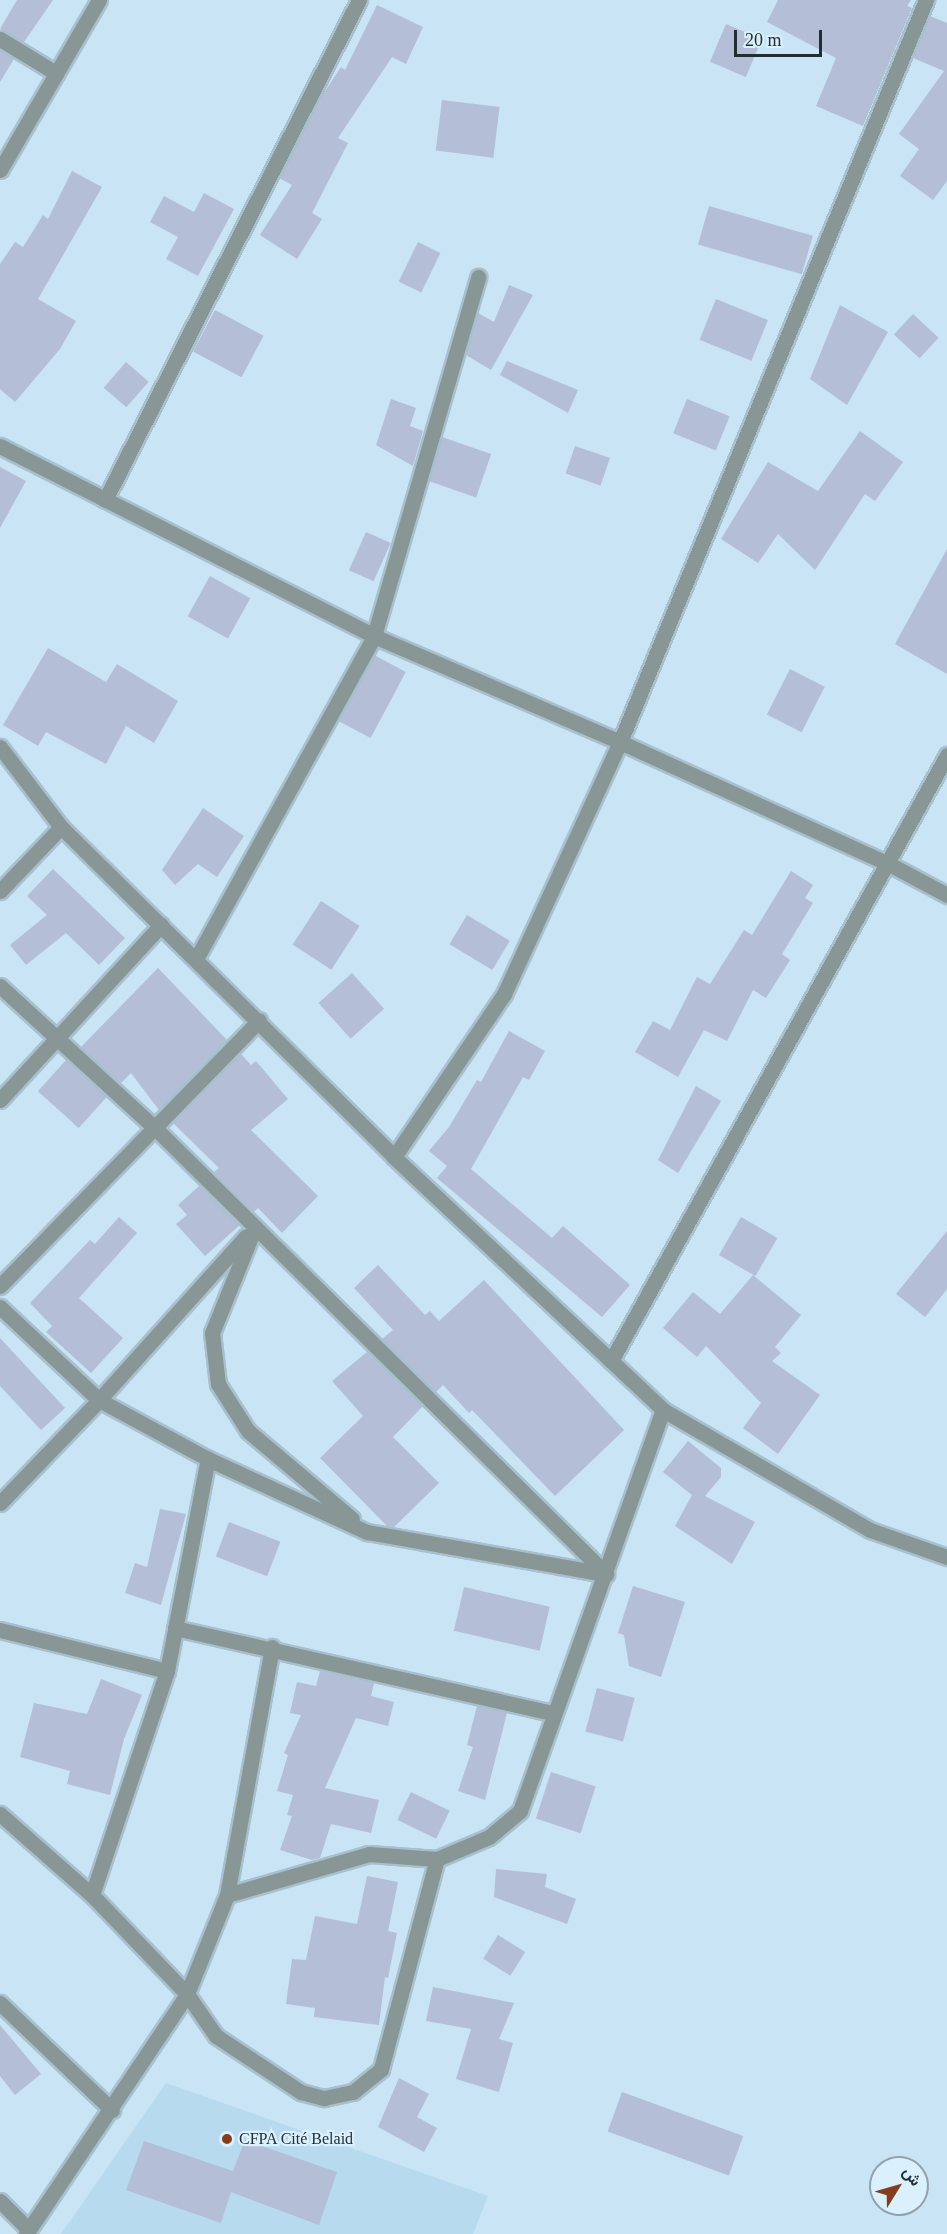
<!DOCTYPE html>
<html>
<head>
<meta charset="utf-8">
<style>
	body { margin:0 }
	#map { position:relative; width:947px; height:2234px; overflow:hidden; background:#c9e4f4; font-family:"Times New Roman",Vazirmatn,serif }
	div>[style] { position:absolute }
	.built>* { inset:0; background:#b7daef }
	.building>* { inset:0; background:#b4bed7; transform-origin:0 0 }
	.roads { filter:drop-shadow(2px 0 #a8c0ce) drop-shadow(-2px 0 #a8c0ce) drop-shadow(0 2px #a8c0ce) drop-shadow(0 -2px #a8c0ce) }
	.minor>* { height:15px; margin:-7.5px; padding:0 7.5px; transform-origin:7.5px; border-radius:7.5px; background:#889696 }
	.dots>* { width:16px; height:16px; translate:-50% -50%; box-sizing:border-box; border:3px solid #daf0fd; border-radius:50% }
	span { translate:-50% -50%; white-space:nowrap; text-align:center; line-height:1.15; -webkit-text-stroke:4.5px #daf0fd; paint-order:stroke }
	.poi-label { font-size:16px; color:#232e34 }
	.left { translate:0 -50%; text-align:left }
	.north { position:absolute; left:869px; top:2156px; width:60px; height:60px; box-sizing:border-box; background:#daf0fd; border:2px solid #91a2ad; border-radius:50%; rotate:53deg; font-size:16px; font-weight:700; line-height:24px; text-align:center; color:#232e34 }
	.north::after { content:''; display:block; margin:auto; width:21px; height:27px; background:#853e1d; clip-path:polygon(50% 0,100% 100%,50% 72%,0 100%) }
	.scale { position:absolute; left:734px; top:30px; width:88px; height:27px; box-sizing:border-box; border:3px solid #232e34; border-top:0; padding-left:8px; font-size:18px; line-height:21px; white-space:nowrap; color:#232e34; -webkit-text-stroke:4px #daf0fd; paint-order:stroke }
</style>
</head>
<body>
<div id="map">
	<div class="built">
		<div style="clip-path:polygon(166px 2083px,488px 2196px,473px 2234px,61px 2234px)"></div>
	</div>
	<div class="building">
		<div style="clip-path:polygon(17px 0,53px 0,24px 42px,0 29px)"></div>
		<div style="clip-path:polygon(778px 0,911px 0,907px 6px,912px 8px,863px 126px,816px 106px,836px 58px,767px 22px)"></div>
		<div style="clip-path:polygon(377px 5px,423px 27px,406px 64px,392px 57px,338px 138px,348px 143px,312px 213px,322px 219px,297px 259px,260px 235px,292px 185px,279px 178px,319px 100px,341px 67px,345px 70px)"></div>
		<div style="clip-path:polygon(930px 16px,947px 23px,947px 181px,933px 200px,900px 176px,919px 149px,899px 134px,944px 71px,913px 58px)"></div>
		<div style="left:726px;top:24px;width:39px;height:41px;rotate:23deg"></div>
		<div style="clip-path:polygon(0 50px,14px 59px,0 82px)"></div>
		<div style="left:442px;top:100px;width:58px;height:51px;rotate:7deg"></div>
		<div style="clip-path:polygon(72px 171px,102px 187px,38px 299px,76px 321px,60px 349px,15px 402px,0 389px,0 264px,15px 242px,23px 247px,43px 215px,48px 219px)"></div>
		<div style="clip-path:polygon(204px 193px,234px 209px,198px 276px,166px 259px,178px 237px,150px 222px,164px 196px,194px 212px)"></div>
		<div style="left:709px;top:206px;width:108px;height:40px;rotate:16deg"></div>
		<div style="left:418px;top:242px;width:25px;height:44px;rotate:26deg"></div>
		<div style="clip-path:polygon(509px 285px,533px 295px,491px 370px,466px 355px,478px 313px,494px 322px)"></div>
		<div style="left:716px;top:299px;width:56px;height:44px;rotate:22deg"></div>
		<div style="clip-path:polygon(840px 305px,888px 332px,847px 405px,810px 379px)"></div>
		<div style="left:215px;top:310px;width:55px;height:47px;rotate:28deg"></div>
		<div style="left:913px;top:314px;width:35px;height:28px;rotate:43deg"></div>
		<div style="clip-path:polygon(507px 361px,578px 390px,568px 413px,500px 375px)"></div>
		<div style="left:126px;top:362px;width:30px;height:34px;rotate:41deg"></div>
		<div style="clip-path:polygon(391px 399px,416px 408px,410px 426px,423px 431px,413px 466px,376px 445px)"></div>
		<div style="left:687px;top:399px;width:46px;height:37px;rotate:22deg"></div>
		<div style="clip-path:polygon(860px 431px,903px 462px,875px 501px,865px 494px,815px 570px,778px 534px,758px 563px,721px 539px,768px 462px,818px 491px)"></div>
		<div style="left:442px;top:437px;width:52px;height:46px;rotate:19deg"></div>
		<div style="left:575px;top:446px;width:37px;height:29px;rotate:19deg"></div>
		<div style="clip-path:polygon(0 467px,26px 481px,0 528px)"></div>
		<div style="left:366px;top:532px;width:27px;height:42px;rotate:24deg"></div>
		<div style="clip-path:polygon(947px 549px,947px 674px,895px 644px)"></div>
		<div style="left:210px;top:576px;width:46px;height:46px;rotate:29deg"></div>
		<div style="clip-path:polygon(48px 648px,106px 682px,117px 664px,178px 701px,154px 743px,126px 726px,106px 764px,46px 732px,38px 746px,3px 725px)"></div>
		<div style="left:374px;top:655px;width:36px;height:75px;rotate:28deg"></div>
		<div style="left:790px;top:669px;width:39px;height:51px;rotate:27deg"></div>
		<div style="clip-path:polygon(203px 808px,244px 836px,217px 877px,198px 864px,175px 885px,162px 870px)"></div>
		<div style="clip-path:polygon(53px 869px,125px 938px,99px 965px,66px 933px,26px 965px,10px 945px,47px 915px,27px 896px)"></div>
		<div style="clip-path:polygon(791px 871px,813px 885px,805px 898px,813px 903px,782px 954px,790px 960px,766px 998px,753px 990px,727px 1041px,704px 1030px,678px 1077px,635px 1052px,653px 1021px,670px 1030px,697px 977px,710px 984px,744px 930px,752px 935px)"></div>
		<div style="left:321px;top:901px;width:46px;height:52px;rotate:33deg"></div>
		<div style="left:467px;top:915px;width:50px;height:34px;rotate:31deg"></div>
		<div style="clip-path:polygon(158px 968px,227px 1040px,159px 1110px,131px 1073px,121px 1083px,81px 1047px)"></div>
		<div style="left:352px;top:973px;width:48px;height:45px;rotate:48deg"></div>
		<div style="clip-path:polygon(509px 1031px,545px 1051px,529px 1080px,523px 1077px,471px 1169px,552px 1238px,563px 1226px,630px 1285px,602px 1317px,437px 1178px,447px 1166px,429px 1151px,449px 1127px,477px 1080px,481px 1082px)"></div>
		<div style="clip-path:polygon(241px 1054px,251px 1065px,256px 1061px,288px 1099px,251px 1130px,318px 1196px,282px 1233px,258px 1208px,254px 1212px,214px 1172px,219px 1168px,173px 1123px)"></div>
		<div style="left:66px;top:1060px;width:55px;height:42px;rotate:42deg"></div>
		<div style="clip-path:polygon(696px 1086px,721px 1101px,678px 1173px,658px 1160px)"></div>
		<div style="clip-path:polygon(199px 1186px,240px 1225px,205px 1256px,176px 1224px,187px 1215px,178px 1205px)"></div>
		<div style="clip-path:polygon(119px 1217px,137px 1233px,79px 1298px,123px 1338px,91px 1373px,46px 1332px,52px 1326px,30px 1303px,90px 1240px,95px 1244px)"></div>
		<div style="left:741px;top:1217px;width:42px;height:44px;rotate:30deg"></div>
		<div style="clip-path:polygon(947px 1231px,947px 1289px,925px 1317px,896px 1294px)"></div>
		<div style="clip-path:polygon(378px 1265px,425px 1315px,430px 1311px,439px 1321px,484px 1280px,624px 1430px,555px 1496px,472px 1410px,469px 1413px,443px 1385px,436px 1392px,382px 1339px,393px 1330px,354px 1288px)"></div>
		<div style="clip-path:polygon(753px 1275px,801px 1315px,775px 1347px,781px 1353px,772px 1361px,820px 1395px,778px 1454px,743px 1428px,761px 1403px,706px 1346px,697px 1357px,663px 1328px,693px 1292px,720px 1314px)"></div>
		<div style="clip-path:polygon(0 1338px,65px 1408px,41px 1430px,0 1386px)"></div>
		<div style="clip-path:polygon(367px 1352px,423px 1406px,393px 1437px,439px 1483px,394px 1527px,387px 1526px,320px 1458px,363px 1416px,332px 1381px)"></div>
		<div style="clip-path:polygon(688px 1441px,721px 1468px,721px 1477px,705px 1496px,755px 1522px,732px 1564px,675px 1526px,692px 1495px,663px 1472px)"></div>
		<div style="clip-path:polygon(160px 1509px,186px 1514px,161px 1605px,125px 1593px,135px 1563px,147px 1567px)"></div>
		<div style="left:229px;top:1522px;width:55px;height:37px;rotate:21deg"></div>
		<div style="clip-path:polygon(633px 1586px,685px 1602px,661px 1677px,629px 1666px,624px 1635px,618px 1633px)"></div>
		<div style="left:464px;top:1587px;width:88px;height:45px;rotate:13deg"></div>
		<div style="clip-path:polygon(320px 1671px,374px 1683px,371px 1696px,394px 1702px,388px 1726px,356px 1718px,325px 1788px,379px 1800px,371px 1833px,331px 1824px,320px 1858px,312px 1860px,280px 1850px,292px 1816px,287px 1815px,293px 1795px,277px 1791px,288px 1755px,284px 1753px,301px 1715px,290px 1713px,297px 1682px,316px 1686px)"></div>
		<div style="clip-path:polygon(101px 1679px,142px 1695px,124px 1739px,110px 1795px,67px 1784px,70px 1771px,20px 1757px,34px 1703px,87px 1714px)"></div>
		<div style="left:597px;top:1688px;width:39px;height:45px;rotate:15deg"></div>
		<div style="clip-path:polygon(477px 1706px,507px 1713px,485px 1800px,458px 1791px,473px 1747px,467px 1745px)"></div>
		<div style="left:551px;top:1772px;width:47px;height:49px;rotate:18deg"></div>
		<div style="left:411px;top:1792px;width:43px;height:31px;rotate:26deg"></div>
		<div style="clip-path:polygon(496px 1869px,547px 1874px,545px 1887px,576px 1899px,567px 1924px,494px 1897px)"></div>
		<div style="clip-path:polygon(367px 1876px,398px 1882px,388px 1931px,397px 1933px,388px 1978px,385px 1977px,379px 2025px,314px 2017px,315px 2008px,286px 2004px,292px 1959px,306px 1960px,315px 1916px,357px 1924px)"></div>
		<div style="left:498px;top:1935px;width:32px;height:28px;rotate:32deg"></div>
		<div style="clip-path:polygon(433px 1987px,514px 2003px,499px 2039px,513px 2043px,499px 2092px,456px 2079px,471px 2029px,426px 2021px)"></div>
		<div style="clip-path:polygon(0 2025px,41px 2074px,15px 2095px,0 2076px)"></div>
		<div style="clip-path:polygon(399px 2078px,429px 2094px,417px 2117px,437px 2128px,424px 2152px,378px 2127px)"></div>
		<div style="left:622px;top:2092px;width:129px;height:42px;rotate:20deg"></div>
		<div style="clip-path:polygon(245px 2140px,337px 2172px,319px 2225px,231px 2192px,221px 2223px,126px 2190px,144px 2141px,233px 2171px)"></div>
	</div>
	<div class="roads">
		<div class="minor">
			<div style="left:0;top:39px;width:66px;rotate:31.3deg"></div>
			<div style="left:0;top:170px;width:197px;rotate:-59.8deg"></div>
			<div style="left:0;top:446px;width:419px;rotate:26.9deg"></div>
			<div style="left:374px;top:636px;width:268px;rotate:23.3deg"></div>
			<div style="left:620px;top:742px;width:295px;rotate:24.4deg"></div>
			<div style="left:889px;top:864px;width:66px;rotate:28.1deg"></div>
			<div style="left:105px;top:500px;width:561px;rotate:-63.07deg"></div>
			<div style="left:0;top:747px;width:101px;rotate:52.7deg"></div>
			<div style="left:61px;top:827px;width:469px;rotate:44.7deg"></div>
			<div style="left:394px;top:1157px;width:369px;rotate:43.2deg"></div>
			<div style="left:663px;top:1410px;width:239px;rotate:30.1deg"></div>
			<div style="left:870px;top:1530px;width:82px;rotate:19.3deg"></div>
			<div style="left:0;top:891px;width:88px;rotate:-46.4deg"></div>
			<div style="left:196px;top:959px;width:369px;rotate:-61.1deg"></div>
			<div style="left:374px;top:636px;width:374px;rotate:-73.8deg"></div>
			<div style="left:0;top:986px;width:207px;rotate:42.5deg"></div>
			<div style="left:153px;top:1126px;width:637px;rotate:44.68deg"></div>
			<div style="left:0;top:1100px;width:238px;rotate:-47.4deg"></div>
			<div style="left:394px;top:1157px;width:197px;rotate:-56deg"></div>
			<div style="left:504px;top:994px;width:277px;rotate:-65.3deg"></div>
			<div style="left:620px;top:742px;width:803px;rotate:-67.59deg"></div>
			<div style="left:255px;top:1227px;width:114px;rotate:112.1deg"></div>
			<div style="left:212px;top:1333px;width:51px;rotate:83.3deg"></div>
			<div style="left:218px;top:1384px;width:56px;rotate:57.4deg"></div>
			<div style="left:248px;top:1431px;width:136px;rotate:40.2deg"></div>
			<div style="left:0;top:1286px;width:371px;rotate:-45.7deg"></div>
			<div style="left:0;top:1307px;width:136px;rotate:43.2deg"></div>
			<div style="left:99px;top:1400px;width:124px;rotate:28.4deg"></div>
			<div style="left:208px;top:1459px;width:175px;rotate:24.7deg"></div>
			<div style="left:367px;top:1532px;width:243px;rotate:10deg"></div>
			<div style="left:611px;top:1361px;width:693px;rotate:-60.99deg"></div>
			<div style="left:0;top:1503px;width:143px;rotate:-46.1deg"></div>
			<div style="left:99px;top:1400px;width:220px;rotate:-48.1deg"></div>
			<div style="left:175px;top:1628px;width:387px;rotate:12.7deg"></div>
			<div style="left:0;top:1630px;width:172px;rotate:13.8deg"></div>
			<div style="left:0;top:1814px;width:123px;rotate:41.4deg"></div>
			<div style="left:92px;top:1895px;width:137px;rotate:46.2deg"></div>
			<div style="left:187px;top:1994px;width:51px;rotate:55.4deg"></div>
			<div style="left:216px;top:2036px;width:102px;rotate:33.4deg"></div>
			<div style="left:301px;top:2092px;width:24px;rotate:15deg"></div>
			<div style="left:324px;top:2098px;width:30px;rotate:-12deg"></div>
			<div style="left:353px;top:2092px;width:36px;rotate:-39deg"></div>
			<div style="left:381px;top:2069px;width:217px;rotate:-75.1deg"></div>
			<div style="left:92px;top:1895px;width:236px;rotate:-71.5deg"></div>
			<div style="left:167px;top:1671px;width:216px;rotate:-79.1deg"></div>
			<div style="left:227px;top:1895px;width:148px;rotate:-16.1deg"></div>
			<div style="left:369px;top:1854px;width:68px;rotate:4.2deg"></div>
			<div style="left:437px;top:1859px;width:56px;rotate:-22.9deg"></div>
			<div style="left:489px;top:1837px;width:40px;rotate:-40deg"></div>
			<div style="left:520px;top:1811px;width:426px;rotate:-70.4deg"></div>
			<div style="left:0;top:2003px;width:155px;rotate:43.7deg"></div>
			<div style="left:0;top:2201px;width:41px;rotate:45deg"></div>
			<div style="left:26px;top:2234px;width:289px;rotate:-56.1deg"></div>
			<div style="left:187px;top:1994px;width:107px;rotate:-68deg"></div>
			<div style="left:227px;top:1895px;width:252px;rotate:-79.7deg"></div>
		</div>
	</div>
	<div class="dots">
		<div style="left:227px;top:2139px;background:#853e1d"></div>
	</div>
	<div class="poi-label">
		<span class="left" style="left:239px;top:2139px">CFPA Cité Belaid</span>
	</div>
	<div class="north">ش</div>
	<div class="scale">20 m</div>
</div>
</body>
</html>
